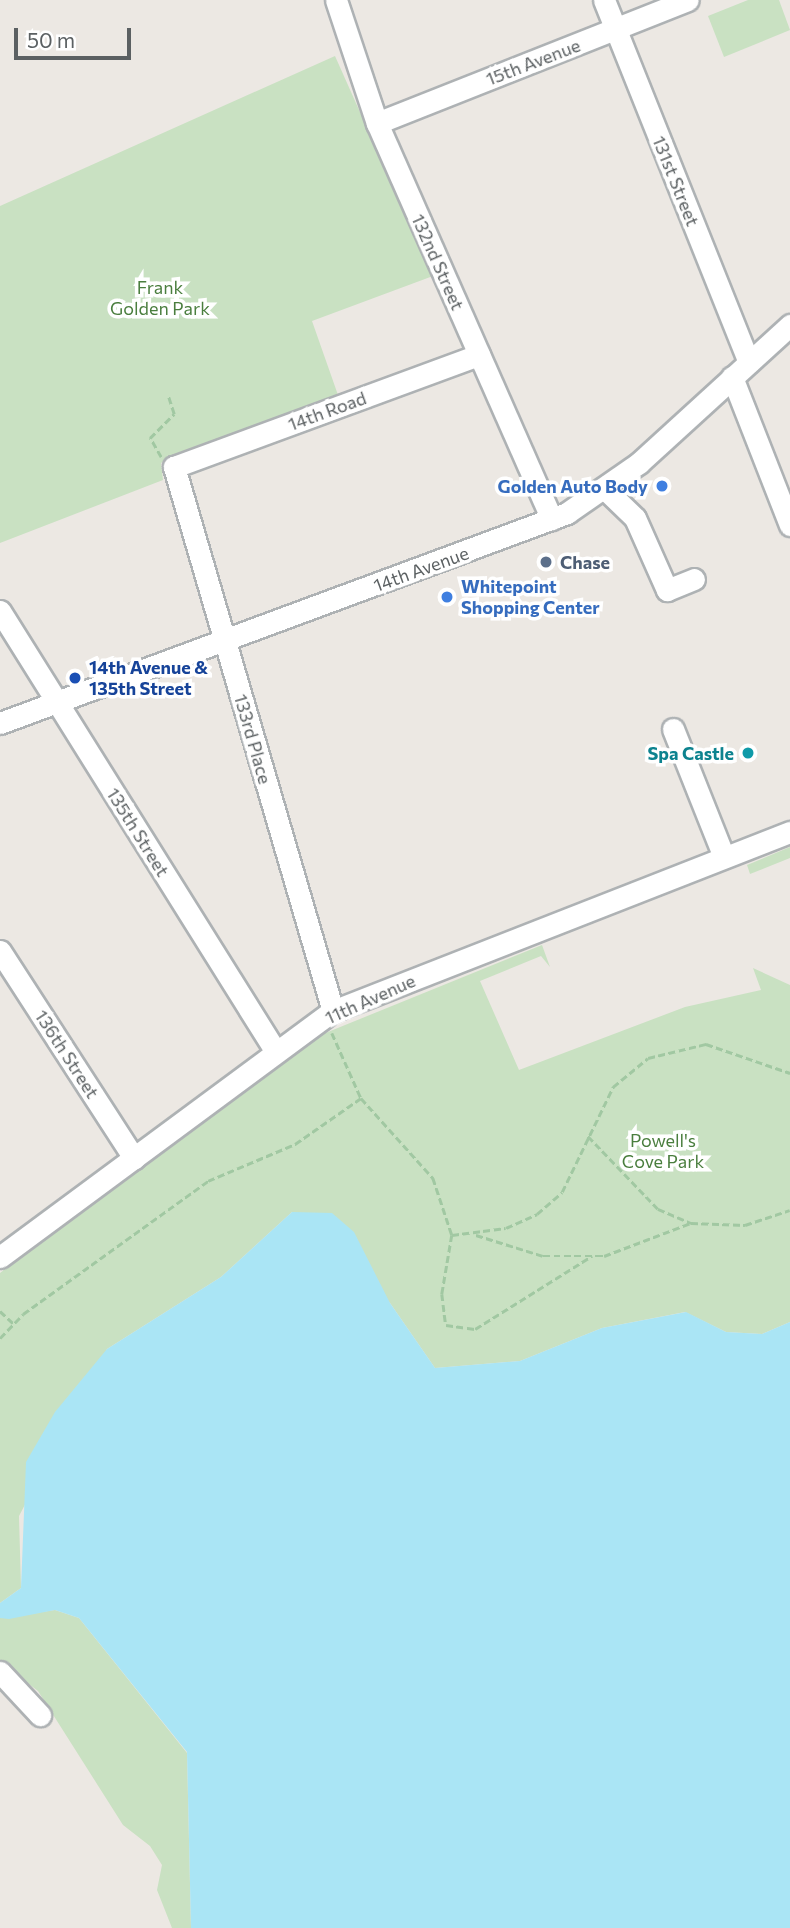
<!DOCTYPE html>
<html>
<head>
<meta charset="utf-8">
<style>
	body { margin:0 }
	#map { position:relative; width:790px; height:1928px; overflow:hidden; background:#ece8e3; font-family:Commissioner,sans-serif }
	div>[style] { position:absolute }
	.green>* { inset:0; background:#c9e1c2 }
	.water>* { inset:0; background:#aae5f5 }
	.path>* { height:2.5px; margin-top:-1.25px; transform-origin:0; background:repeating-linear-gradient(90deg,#a1c8a2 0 7px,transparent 0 10.5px) }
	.roads { filter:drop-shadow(2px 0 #aeb2b4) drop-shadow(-2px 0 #aeb2b4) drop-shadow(0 2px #aeb2b4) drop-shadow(0 -2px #aeb2b4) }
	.minor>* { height:21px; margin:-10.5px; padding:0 10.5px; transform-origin:10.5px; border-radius:10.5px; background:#fff }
	.dots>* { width:19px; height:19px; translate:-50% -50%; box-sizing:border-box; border:4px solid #fff; border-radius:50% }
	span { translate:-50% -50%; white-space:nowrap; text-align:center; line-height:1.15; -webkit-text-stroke:7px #fff; paint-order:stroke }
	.street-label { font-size:18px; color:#5b6062 }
	.park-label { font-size:18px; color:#4a7e3e }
	.shop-label { font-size:18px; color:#366cbe; font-weight:700 }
	.right { translate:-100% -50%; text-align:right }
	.left { translate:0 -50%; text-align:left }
	.service-label { font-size:18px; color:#4e5e75; font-weight:700 }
	.transit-label { font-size:18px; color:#164399; font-weight:700 }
	.culture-label { font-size:18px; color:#0d838f; font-weight:700 }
	.scale { position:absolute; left:14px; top:28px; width:117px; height:32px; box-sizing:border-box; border:4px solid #5b6062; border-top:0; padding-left:9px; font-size:21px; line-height:24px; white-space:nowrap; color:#5b6062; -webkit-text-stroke:5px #fff; paint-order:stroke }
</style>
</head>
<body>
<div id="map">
	<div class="green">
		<div style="clip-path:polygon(748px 0,779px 0,790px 30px,724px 57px,708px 16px)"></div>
		<div style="clip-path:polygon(335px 56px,433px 276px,312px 321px,338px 395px,172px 455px,161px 463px,163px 480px,0 543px,0 206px)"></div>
		<div style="clip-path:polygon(790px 847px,790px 858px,750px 874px,747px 865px)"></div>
		<div style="clip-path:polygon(542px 945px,550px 967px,541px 956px,480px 981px,519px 1070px,685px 1007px,761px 990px,753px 968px,790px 985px,790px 1322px,762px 1334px,726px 1332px,685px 1312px,602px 1328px,520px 1361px,435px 1368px,390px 1303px,292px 1212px,221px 1277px,107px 1349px,19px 1516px,21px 1588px,0 1603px,0 1273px,291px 1047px)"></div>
		<div style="clip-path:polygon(55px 1610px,79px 1618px,187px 1753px,191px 1928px,172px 1928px,157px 1890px,162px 1865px,150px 1846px,123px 1825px,38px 1691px,0 1662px,0 1618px)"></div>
	</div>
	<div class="water">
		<div style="clip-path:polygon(292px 1212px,332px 1213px,354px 1232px,390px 1303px,435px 1368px,520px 1361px,602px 1328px,686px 1312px,726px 1332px,762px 1334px,790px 1322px,790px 1928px,191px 1928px,187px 1752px,79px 1618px,55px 1610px,9px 1619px,0 1618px,0 1603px,21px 1588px,26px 1462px,55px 1412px,107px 1349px,221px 1277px)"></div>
	</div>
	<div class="path">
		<div style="left:161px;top:457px;width:22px;rotate:-120deg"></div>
		<div style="left:150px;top:438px;width:34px;rotate:-45deg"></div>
		<div style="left:174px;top:414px;width:20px;rotate:-108deg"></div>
		<div style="left:332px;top:1033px;width:71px;rotate:66deg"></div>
		<div style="left:361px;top:1098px;width:108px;rotate:48deg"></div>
		<div style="left:433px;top:1178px;width:60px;rotate:71.6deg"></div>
		<div style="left:452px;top:1235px;width:60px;rotate:99.6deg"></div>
		<div style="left:442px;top:1294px;width:31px;rotate:83deg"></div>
		<div style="left:446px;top:1325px;width:29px;rotate:8deg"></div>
		<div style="left:475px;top:1329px;width:138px;rotate:-32deg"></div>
		<div style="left:588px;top:1136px;width:101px;rotate:46.2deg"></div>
		<div style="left:658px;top:1209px;width:36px;rotate:23deg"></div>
		<div style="left:691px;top:1223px;width:54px;rotate:2.1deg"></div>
		<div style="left:745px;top:1225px;width:47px;rotate:-18.4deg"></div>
		<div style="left:452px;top:1235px;width:54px;rotate:-7.4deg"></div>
		<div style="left:506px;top:1228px;width:34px;rotate:-24deg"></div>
		<div style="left:537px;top:1214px;width:33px;rotate:-41deg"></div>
		<div style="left:562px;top:1192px;width:117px;rotate:-64.1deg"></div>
		<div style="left:613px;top:1087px;width:45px;rotate:-39.6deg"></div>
		<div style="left:648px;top:1058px;width:60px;rotate:-13.6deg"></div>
		<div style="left:706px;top:1044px;width:89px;rotate:19deg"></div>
		<div style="left:476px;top:1235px;width:70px;rotate:17.4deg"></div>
		<div style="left:543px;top:1256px;width:61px"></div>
		<div style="left:604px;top:1256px;width:93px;rotate:-20.8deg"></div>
		<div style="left:0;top:1311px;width:18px;rotate:43deg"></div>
		<div style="left:0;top:1338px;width:33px;rotate:-46deg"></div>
		<div style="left:23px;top:1314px;width:228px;rotate:-35.7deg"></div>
		<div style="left:208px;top:1181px;width:95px;rotate:-23deg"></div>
		<div style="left:295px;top:1144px;width:80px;rotate:-34.9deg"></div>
	</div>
	<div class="roads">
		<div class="minor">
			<div style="left:336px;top:0;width:130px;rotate:71.6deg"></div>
			<div style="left:377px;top:123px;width:433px;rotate:66.2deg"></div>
			<div style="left:604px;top:0;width:390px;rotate:68.2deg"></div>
			<div style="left:377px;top:123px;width:334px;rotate:-21.6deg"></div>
			<div style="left:732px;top:377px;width:159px;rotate:68.6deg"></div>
			<div style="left:606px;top:490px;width:40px;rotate:44deg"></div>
			<div style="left:635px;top:518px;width:79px;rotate:66deg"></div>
			<div style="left:667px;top:590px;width:29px;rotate:-22deg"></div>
			<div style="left:0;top:611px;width:520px;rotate:57.96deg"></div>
			<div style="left:0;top:723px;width:605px;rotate:-20.32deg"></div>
			<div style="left:567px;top:513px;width:88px;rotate:-34.8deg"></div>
			<div style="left:639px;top:463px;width:205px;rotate:-42.4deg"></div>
			<div style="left:673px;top:729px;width:138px;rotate:68.3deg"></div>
			<div style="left:0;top:951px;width:247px;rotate:57.1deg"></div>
			<div style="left:333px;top:1011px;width:567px;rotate:-106.29deg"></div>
			<div style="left:174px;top:467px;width:325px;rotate:-20.2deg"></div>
			<div style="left:0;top:1257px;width:414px;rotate:-36.5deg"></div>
			<div style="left:333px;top:1011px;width:491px;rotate:-21.4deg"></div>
			<div style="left:0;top:1672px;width:59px;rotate:47.1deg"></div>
		</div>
	</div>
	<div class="dots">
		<div style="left:662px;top:486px;background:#3f7fe0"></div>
		<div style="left:546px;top:562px;background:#5c6f8a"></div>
		<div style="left:447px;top:597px;background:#3f7fe0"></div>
		<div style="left:75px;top:678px;background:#1a4fb4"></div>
		<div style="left:748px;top:753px;background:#0f9aa8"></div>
	</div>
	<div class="street-label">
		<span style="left:533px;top:62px;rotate:-21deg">15th Avenue</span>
		<span style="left:676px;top:181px;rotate:68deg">131st Street</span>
		<span style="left:438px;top:262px;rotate:66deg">132nd Street</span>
		<span style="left:327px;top:411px;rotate:-20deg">14th Road</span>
		<span style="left:421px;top:569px;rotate:-20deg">14th Avenue</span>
		<span style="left:253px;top:739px;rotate:74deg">133rd Place</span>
		<span style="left:138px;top:832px;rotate:58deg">135th Street</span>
		<span style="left:370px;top:999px;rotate:-24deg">11th Avenue</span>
		<span style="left:67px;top:1054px;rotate:57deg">136th Street</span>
	</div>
	<div class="park-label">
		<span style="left:160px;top:298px">Frank<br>Golden Park</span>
		<span style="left:663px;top:1151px">Powell's<br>Cove Park</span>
	</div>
	<div class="shop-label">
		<span class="right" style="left:648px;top:486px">Golden Auto Body</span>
		<span class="left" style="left:461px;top:597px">Whitepoint<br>Shopping Center</span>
	</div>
	<div class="service-label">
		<span class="left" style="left:560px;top:562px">Chase</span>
	</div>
	<div class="transit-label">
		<span class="left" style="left:89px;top:678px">14th Avenue &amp;<br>135th Street</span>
	</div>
	<div class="culture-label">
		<span class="right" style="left:734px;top:753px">Spa Castle</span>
	</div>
	<div class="scale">50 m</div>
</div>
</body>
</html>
